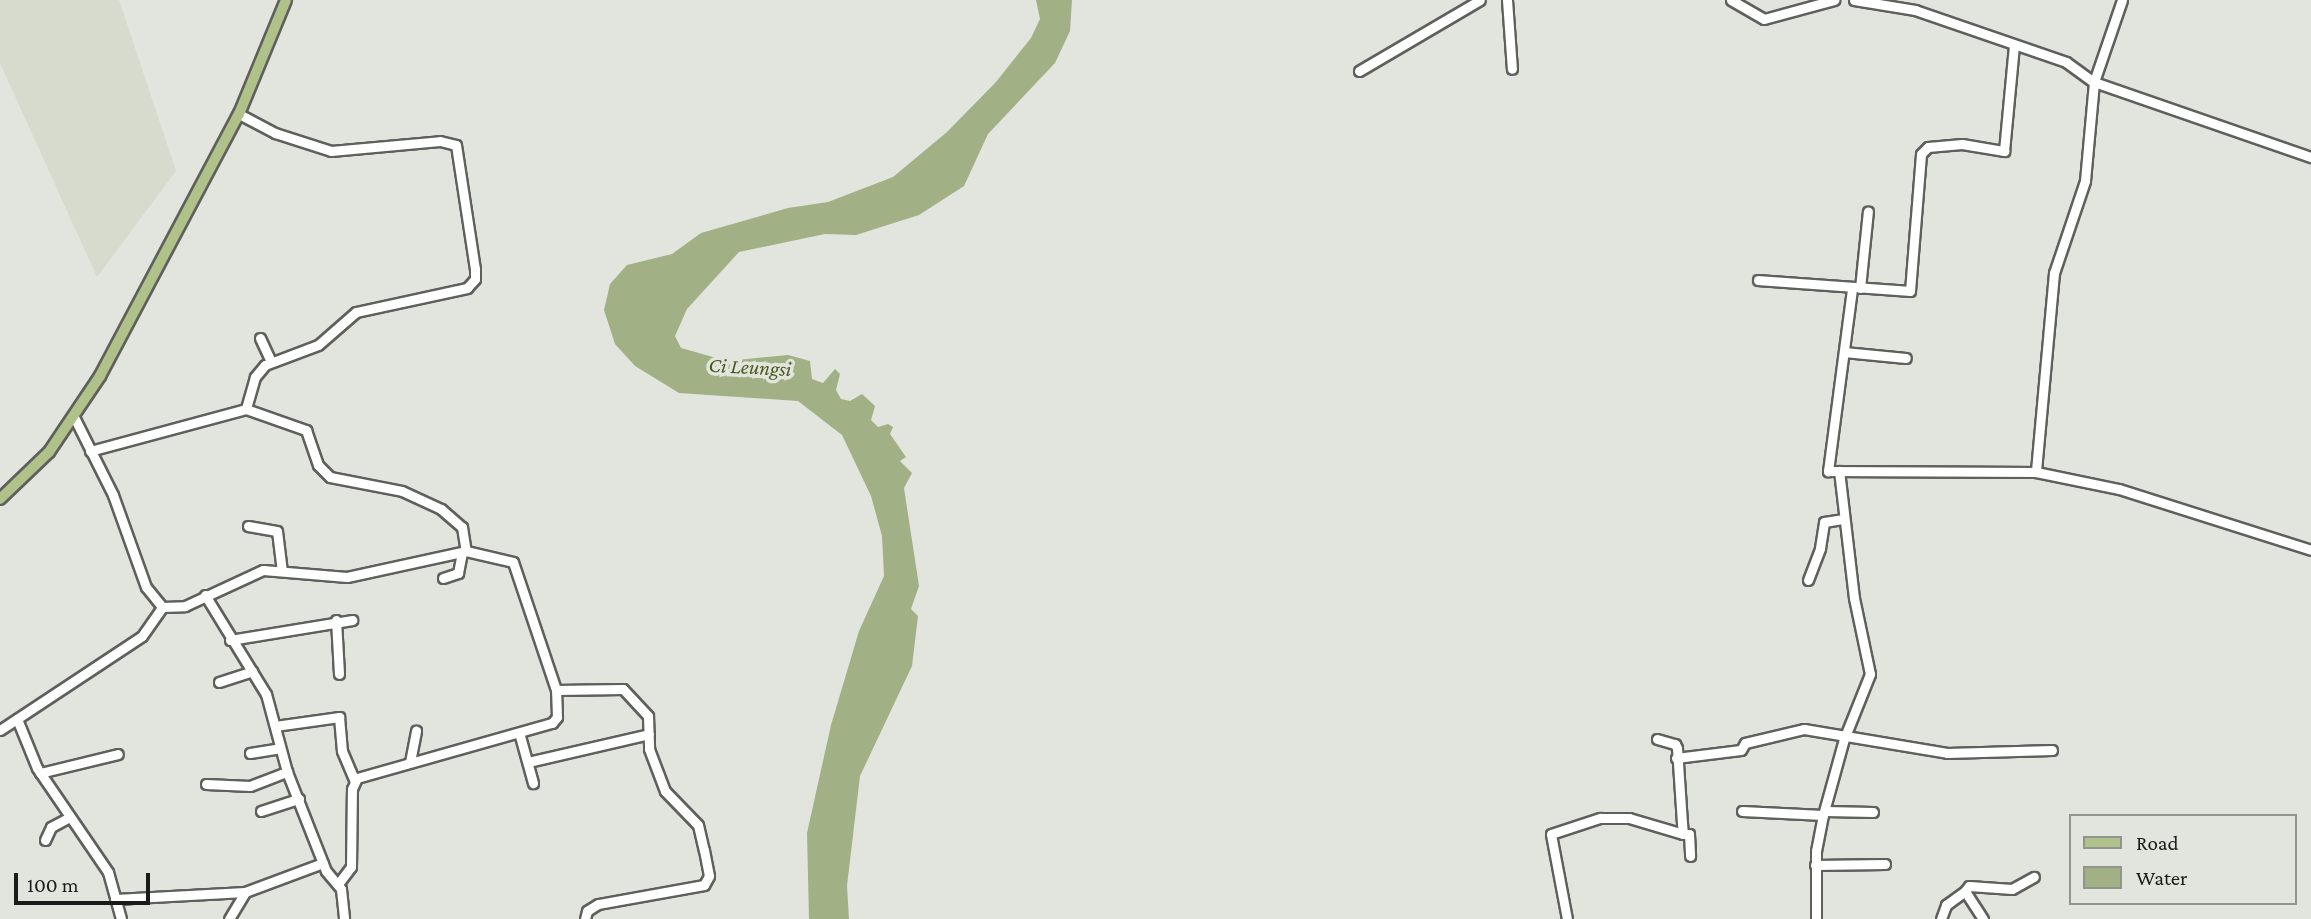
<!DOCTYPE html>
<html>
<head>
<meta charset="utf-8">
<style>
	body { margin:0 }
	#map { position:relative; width:2311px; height:919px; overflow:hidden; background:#e2e4de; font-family:"Crimson Pro",serif }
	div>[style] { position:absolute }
	.built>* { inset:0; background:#d6dbce }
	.water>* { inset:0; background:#a1b185 }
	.roads { filter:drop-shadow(2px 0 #5f605c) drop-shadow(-2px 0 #5f605c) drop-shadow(0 2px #5f605c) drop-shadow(0 -2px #5f605c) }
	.minor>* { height:9px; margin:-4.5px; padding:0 4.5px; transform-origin:4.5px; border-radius:4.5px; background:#fff }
	.major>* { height:10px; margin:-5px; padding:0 5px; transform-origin:5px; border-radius:5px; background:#b0c28a }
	span { translate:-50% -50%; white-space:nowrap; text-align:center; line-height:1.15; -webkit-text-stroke:7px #e2e4de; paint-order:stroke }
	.water-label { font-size:21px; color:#485c1b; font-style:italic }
	.legend { position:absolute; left:2069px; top:814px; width:228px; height:91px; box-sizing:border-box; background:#e2e4de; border:2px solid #929490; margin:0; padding:9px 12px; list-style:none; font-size:21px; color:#1b1c1a }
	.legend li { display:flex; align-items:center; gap:14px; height:35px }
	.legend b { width:35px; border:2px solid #929490 }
	.scale { position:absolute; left:14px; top:873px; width:136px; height:32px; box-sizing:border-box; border:4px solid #1b1c1a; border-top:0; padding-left:9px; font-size:21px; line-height:24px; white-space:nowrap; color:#1b1c1a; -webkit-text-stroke:5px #e2e4de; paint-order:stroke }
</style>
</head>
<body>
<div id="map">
	<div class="built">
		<div style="clip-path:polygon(0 0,119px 0,176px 171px,97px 277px,0 63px)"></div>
	</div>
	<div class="water">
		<div style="clip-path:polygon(1036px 0,1072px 0,1070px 31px,1055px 63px,988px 134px,964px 186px,919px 215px,856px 235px,825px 234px,739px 252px,687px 309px,675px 336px,681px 348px,727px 361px,788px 355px,810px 361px,812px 379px,823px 383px,835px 369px,840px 374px,836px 390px,841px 399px,850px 401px,862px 394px,875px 406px,871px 420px,878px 427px,888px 424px,893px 427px,890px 434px,906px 457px,900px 461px,912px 473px,904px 488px,919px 586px,911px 609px,918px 616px,912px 666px,860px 776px,847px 886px,849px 919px,809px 919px,807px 833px,831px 725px,859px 631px,884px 576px,882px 536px,871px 496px,842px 435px,798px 401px,679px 393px,635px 366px,615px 344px,604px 310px,610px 284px,627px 265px,672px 254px,701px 233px,788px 208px,828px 202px,893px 177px,947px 132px,996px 82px,1031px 38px,1040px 19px)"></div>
	</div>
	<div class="roads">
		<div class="minor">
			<div style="left:1507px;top:0;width:69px;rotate:85.9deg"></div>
			<div style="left:1731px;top:0;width:38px;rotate:30deg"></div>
			<div style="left:1764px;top:19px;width:73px;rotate:-15.2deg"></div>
			<div style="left:1854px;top:0;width:62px;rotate:9.3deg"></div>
			<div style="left:1915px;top:10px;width:160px;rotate:19deg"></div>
			<div style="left:2066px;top:62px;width:34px;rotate:36deg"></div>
			<div style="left:2094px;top:82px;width:230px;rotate:19.1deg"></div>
			<div style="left:2122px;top:0;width:87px;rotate:108.9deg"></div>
			<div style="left:2094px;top:82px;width:99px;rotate:95.2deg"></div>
			<div style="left:2085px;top:181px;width:97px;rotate:108.6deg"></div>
			<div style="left:2054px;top:273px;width:200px;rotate:95.2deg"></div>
			<div style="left:2036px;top:472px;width:85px;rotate:11.6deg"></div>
			<div style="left:2119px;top:489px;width:201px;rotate:17.6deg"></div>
			<div style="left:1359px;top:71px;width:140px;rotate:-30.4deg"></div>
			<div style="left:239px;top:114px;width:41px;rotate:27.8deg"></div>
			<div style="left:275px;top:133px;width:59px;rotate:17.8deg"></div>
			<div style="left:331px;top:151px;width:109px;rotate:-5.2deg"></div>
			<div style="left:440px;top:141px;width:16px;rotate:14deg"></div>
			<div style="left:456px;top:145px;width:125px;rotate:81.3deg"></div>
			<div style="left:475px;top:269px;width:10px;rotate:90deg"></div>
			<div style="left:475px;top:279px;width:12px;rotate:132deg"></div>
			<div style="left:467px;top:288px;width:114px;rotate:167.8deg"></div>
			<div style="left:356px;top:312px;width:50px;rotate:139deg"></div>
			<div style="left:318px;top:345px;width:57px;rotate:159.3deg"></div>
			<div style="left:265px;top:365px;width:16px;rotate:130deg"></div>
			<div style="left:255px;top:377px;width:33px;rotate:106deg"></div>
			<div style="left:1758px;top:280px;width:152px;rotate:4.1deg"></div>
			<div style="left:1910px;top:291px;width:137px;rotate:-85.4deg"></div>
			<div style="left:1921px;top:154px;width:10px;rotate:-45deg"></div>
			<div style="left:1928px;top:147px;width:34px;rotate:-5deg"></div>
			<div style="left:1962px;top:144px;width:43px;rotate:9.5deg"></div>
			<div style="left:2004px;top:151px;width:106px;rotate:-84.6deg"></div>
			<div style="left:1860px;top:288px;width:77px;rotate:-84.1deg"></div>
			<div style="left:1852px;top:289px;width:184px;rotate:97.5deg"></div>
			<div style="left:1828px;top:471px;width:208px;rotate:0.3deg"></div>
			<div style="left:260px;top:338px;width:26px;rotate:65deg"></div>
			<div style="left:1844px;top:352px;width:62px;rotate:5.5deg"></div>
			<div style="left:74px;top:417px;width:87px;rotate:63.4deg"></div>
			<div style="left:113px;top:495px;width:98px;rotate:70.3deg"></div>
			<div style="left:146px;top:587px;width:26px;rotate:51deg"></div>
			<div style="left:162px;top:607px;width:23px;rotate:-2deg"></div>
			<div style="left:185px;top:606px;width:86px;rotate:-24.8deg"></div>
			<div style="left:263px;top:570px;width:84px;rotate:4.8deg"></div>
			<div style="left:347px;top:577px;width:122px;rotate:-12.3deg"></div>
			<div style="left:466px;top:551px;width:48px;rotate:13.2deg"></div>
			<div style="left:513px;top:562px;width:135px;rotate:71.4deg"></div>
			<div style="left:556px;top:690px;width:67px;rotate:-0.9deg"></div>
			<div style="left:623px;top:689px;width:37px;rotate:47deg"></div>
			<div style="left:648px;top:716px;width:33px;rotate:88deg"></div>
			<div style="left:649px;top:749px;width:45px;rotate:69.1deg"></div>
			<div style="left:665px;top:791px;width:47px;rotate:45.9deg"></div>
			<div style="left:698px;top:825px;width:26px;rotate:77deg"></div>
			<div style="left:704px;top:850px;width:26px;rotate:79deg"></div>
			<div style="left:709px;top:876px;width:10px;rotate:119deg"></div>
			<div style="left:704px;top:885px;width:108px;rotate:169.8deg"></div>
			<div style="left:598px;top:904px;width:13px;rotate:148deg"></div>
			<div style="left:587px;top:911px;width:8px;rotate:104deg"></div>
			<div style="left:90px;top:451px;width:162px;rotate:-15.1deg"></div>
			<div style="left:246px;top:409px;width:64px;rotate:19.3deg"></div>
			<div style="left:306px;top:430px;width:37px;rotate:71deg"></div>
			<div style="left:318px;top:465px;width:17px;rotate:45deg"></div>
			<div style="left:330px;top:477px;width:73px;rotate:11deg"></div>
			<div style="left:402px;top:491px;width:43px;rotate:24.8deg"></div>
			<div style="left:441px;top:509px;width:28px;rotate:41deg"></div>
			<div style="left:462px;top:527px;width:24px;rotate:81deg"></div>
			<div style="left:248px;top:526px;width:29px;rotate:10deg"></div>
			<div style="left:277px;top:531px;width:39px;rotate:83deg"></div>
			<div style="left:443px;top:578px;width:16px;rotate:-18deg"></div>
			<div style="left:458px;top:573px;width:21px;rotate:-79deg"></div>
			<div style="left:1808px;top:580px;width:34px;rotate:-69deg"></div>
			<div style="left:1820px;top:548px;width:26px;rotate:-81deg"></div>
			<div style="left:1824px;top:522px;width:20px;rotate:-9deg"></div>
			<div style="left:205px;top:595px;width:116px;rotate:58.4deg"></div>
			<div style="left:266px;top:694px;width:81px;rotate:74.9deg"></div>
			<div style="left:287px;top:772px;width:106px;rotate:68.5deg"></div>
			<div style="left:326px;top:871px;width:23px;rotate:50deg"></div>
			<div style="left:341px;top:889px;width:30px;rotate:84deg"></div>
			<div style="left:336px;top:620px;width:54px;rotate:86.8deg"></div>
			<div style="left:230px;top:640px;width:124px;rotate:-9.3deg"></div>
			<div style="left:219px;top:682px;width:35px;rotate:-18deg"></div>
			<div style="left:17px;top:719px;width:53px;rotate:67.8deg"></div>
			<div style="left:37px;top:768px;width:126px;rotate:55.7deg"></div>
			<div style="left:108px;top:872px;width:49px;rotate:74.5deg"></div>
			<div style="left:275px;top:726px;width:65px;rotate:-8deg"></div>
			<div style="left:339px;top:717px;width:34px;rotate:85deg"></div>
			<div style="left:342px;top:751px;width:33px;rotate:67deg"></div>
			<div style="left:0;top:730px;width:170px;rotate:-33.5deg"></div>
			<div style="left:142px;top:636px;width:35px;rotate:-55deg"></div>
			<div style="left:520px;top:736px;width:49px;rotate:74.5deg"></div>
			<div style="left:1657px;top:739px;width:19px;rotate:16deg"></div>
			<div style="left:1675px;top:744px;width:4px;rotate:63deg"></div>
			<div style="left:1677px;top:748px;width:75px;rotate:86.2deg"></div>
			<div style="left:1682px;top:823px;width:11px;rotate:85deg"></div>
			<div style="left:1683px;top:834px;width:6px"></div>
			<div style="left:1689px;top:834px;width:22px;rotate:87deg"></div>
			<div style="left:250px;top:753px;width:30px;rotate:-9deg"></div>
			<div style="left:1676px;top:758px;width:65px;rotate:-7deg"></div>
			<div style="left:1741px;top:750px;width:8px;rotate:-60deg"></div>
			<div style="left:1745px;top:743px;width:61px;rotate:-13.3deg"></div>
			<div style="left:1804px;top:729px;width:145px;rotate:9.5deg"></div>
			<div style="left:1947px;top:753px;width:105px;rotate:-1.6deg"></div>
			<div style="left:410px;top:762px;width:32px;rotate:-79deg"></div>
			<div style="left:528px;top:762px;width:124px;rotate:-13deg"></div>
			<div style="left:40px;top:773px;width:80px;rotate:-13.7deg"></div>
			<div style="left:206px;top:784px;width:44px;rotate:2.6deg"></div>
			<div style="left:250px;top:786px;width:40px;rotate:-21deg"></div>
			<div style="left:261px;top:811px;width:40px;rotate:-18deg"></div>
			<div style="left:1742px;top:811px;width:81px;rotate:2.8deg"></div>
			<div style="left:1825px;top:811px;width:48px;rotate:1.2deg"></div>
			<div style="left:45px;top:840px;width:14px;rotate:-65deg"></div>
			<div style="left:51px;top:827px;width:21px;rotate:-28deg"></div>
			<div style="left:1815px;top:865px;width:70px;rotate:-0.8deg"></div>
			<div style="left:338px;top:884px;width:21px;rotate:-53deg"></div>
			<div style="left:351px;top:867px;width:78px;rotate:-89.3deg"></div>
			<div style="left:352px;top:789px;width:12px;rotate:-66deg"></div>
			<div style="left:357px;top:778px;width:203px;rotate:-15.8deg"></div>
			<div style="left:552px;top:723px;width:8px;rotate:-50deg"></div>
			<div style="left:557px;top:717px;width:27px;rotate:-92deg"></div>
			<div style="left:115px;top:899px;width:130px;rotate:-3.1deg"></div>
			<div style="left:229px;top:919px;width:31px;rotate:-59deg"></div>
			<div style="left:245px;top:892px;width:83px;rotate:-20.4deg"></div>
			<div style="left:1567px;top:919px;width:86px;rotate:-100.7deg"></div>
			<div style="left:1551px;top:834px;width:52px;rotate:-18.1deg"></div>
			<div style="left:1600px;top:818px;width:29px"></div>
			<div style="left:1629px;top:818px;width:56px;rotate:16.5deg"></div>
			<div style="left:1816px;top:919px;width:68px;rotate:-90deg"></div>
			<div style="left:1816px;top:851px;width:37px;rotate:-79deg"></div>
			<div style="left:1823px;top:815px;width:79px;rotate:-74.6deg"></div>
			<div style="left:1844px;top:739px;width:70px;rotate:-68.2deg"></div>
			<div style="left:1870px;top:674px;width:78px;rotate:-101.9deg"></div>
			<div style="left:1854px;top:598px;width:128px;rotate:-96.7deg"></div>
			<div style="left:1941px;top:919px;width:15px;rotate:-70deg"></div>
			<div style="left:1946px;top:905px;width:24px;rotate:-36deg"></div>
			<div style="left:1983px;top:919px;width:33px;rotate:-123deg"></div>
			<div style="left:1965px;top:891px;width:6px;rotate:-51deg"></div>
			<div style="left:1969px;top:886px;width:43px;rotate:4deg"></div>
			<div style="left:2012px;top:889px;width:25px;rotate:-29deg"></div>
		</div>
		<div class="major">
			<div style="left:0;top:499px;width:68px;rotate:-43.8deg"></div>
			<div style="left:49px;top:452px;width:92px;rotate:-56.1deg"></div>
			<div style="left:100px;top:376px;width:297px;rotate:-62.1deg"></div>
			<div style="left:239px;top:114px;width:123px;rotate:-67.6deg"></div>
		</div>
	</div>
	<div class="water-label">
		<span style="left:750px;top:367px;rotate:3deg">Ci Leungsi</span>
	</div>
	<ul class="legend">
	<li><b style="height:9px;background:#b0c28a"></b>Road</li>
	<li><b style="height:19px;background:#a1b185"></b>Water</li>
	</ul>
	<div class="scale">100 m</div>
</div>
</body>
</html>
